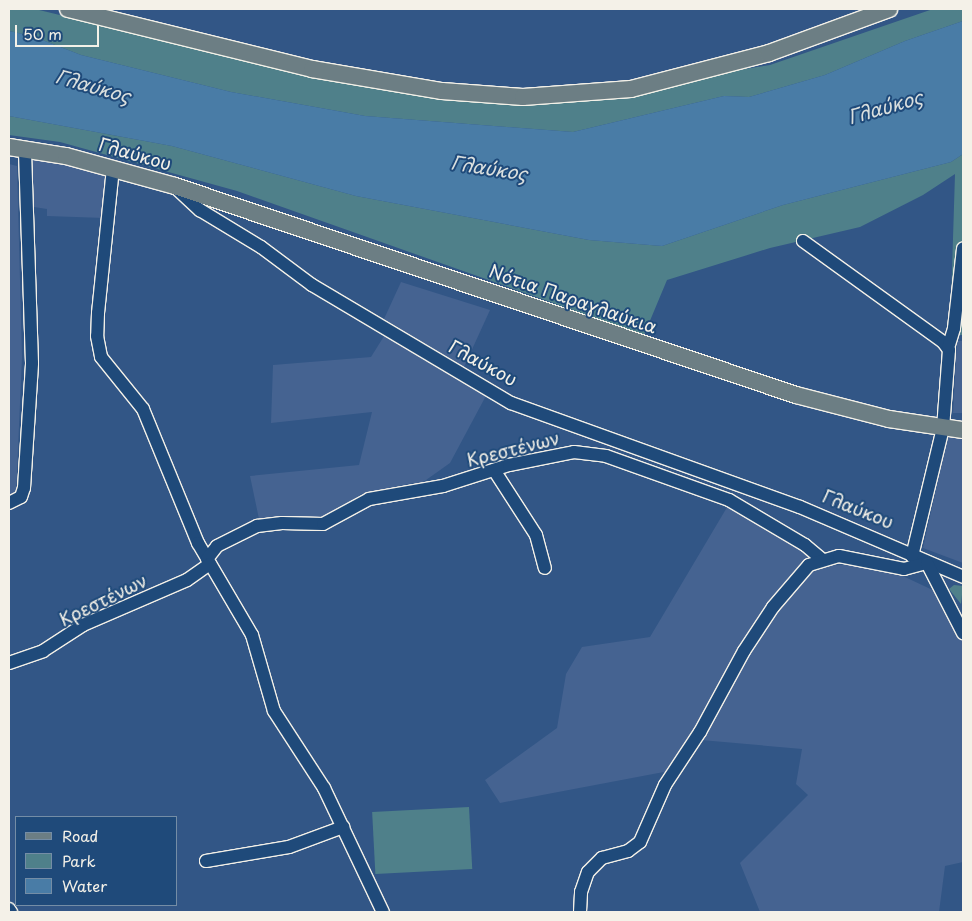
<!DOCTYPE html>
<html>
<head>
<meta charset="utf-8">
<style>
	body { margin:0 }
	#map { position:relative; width:972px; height:921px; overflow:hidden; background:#325686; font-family:"Playpen Sans",sans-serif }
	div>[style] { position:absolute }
	.built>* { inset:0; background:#456391 }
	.green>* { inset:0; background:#4f808a; transform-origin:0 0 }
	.water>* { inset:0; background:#497ca6 }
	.roads { filter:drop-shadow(1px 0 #f4f1e8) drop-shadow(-1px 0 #f4f1e8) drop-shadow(0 1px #f4f1e8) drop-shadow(0 -1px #f4f1e8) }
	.minor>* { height:12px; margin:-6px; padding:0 6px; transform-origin:6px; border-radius:6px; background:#1f4a7a }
	.major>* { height:16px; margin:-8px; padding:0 8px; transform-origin:8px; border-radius:8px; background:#6c7e84 }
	span { translate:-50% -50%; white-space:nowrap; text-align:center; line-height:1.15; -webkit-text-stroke:4px #1f4a7a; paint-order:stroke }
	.street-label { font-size:18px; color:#f4f1e8 }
	.water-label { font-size:19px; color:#dadfde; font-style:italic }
	.frame { position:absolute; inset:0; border:10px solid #f4f1e8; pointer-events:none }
	.legend { position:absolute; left:15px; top:816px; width:162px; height:90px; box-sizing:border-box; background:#1f4a7a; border:1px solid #748da6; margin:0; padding:6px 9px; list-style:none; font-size:15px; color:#f4f1e8 }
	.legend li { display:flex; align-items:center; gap:10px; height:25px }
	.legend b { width:25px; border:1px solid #748da6 }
	.scale { position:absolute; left:15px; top:25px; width:84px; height:22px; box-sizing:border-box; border:2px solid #f4f1e8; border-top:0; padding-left:6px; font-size:15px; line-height:18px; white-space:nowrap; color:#f4f1e8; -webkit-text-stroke:4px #1f4a7a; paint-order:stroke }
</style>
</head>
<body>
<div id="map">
	<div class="built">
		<div style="clip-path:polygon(32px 152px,109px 168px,104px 218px,47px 216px,47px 209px,34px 207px)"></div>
		<div style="clip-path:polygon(9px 164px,17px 166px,22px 357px,16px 495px,9px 495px)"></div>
		<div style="clip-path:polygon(401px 282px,490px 310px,464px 367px,384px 319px)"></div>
		<div style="clip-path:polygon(386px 333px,411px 347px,412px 352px,488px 392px,450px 463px,419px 485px,413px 483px,361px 494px,326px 520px,259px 519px,250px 476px,359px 465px,372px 412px,271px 423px,273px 365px,371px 357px)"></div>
		<div style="clip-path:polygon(957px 341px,963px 341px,963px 413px,953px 413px)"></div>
		<div style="clip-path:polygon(948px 435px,963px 436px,963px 563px,923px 548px)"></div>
		<div style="clip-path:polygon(729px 504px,811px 555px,789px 581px,669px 771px,500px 803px,485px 780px,557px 728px,566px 674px,582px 647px,650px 637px)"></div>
		<div style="clip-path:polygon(867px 564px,888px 569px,939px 593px,963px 639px,963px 862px,945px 866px,939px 912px,760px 912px,740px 863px,808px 795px,796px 784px,802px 749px,701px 740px,747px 651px,798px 581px,817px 566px)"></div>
	</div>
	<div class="green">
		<div style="clip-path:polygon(9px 9px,35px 9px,282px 69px,550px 99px,770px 65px,933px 9px,963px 9px,963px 21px,905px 41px,825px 75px,749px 97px,724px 96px,573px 132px,365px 116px,231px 92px,81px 55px,32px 36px,9px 31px)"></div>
		<div style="clip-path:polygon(9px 116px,172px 146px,356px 196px,589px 240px,662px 246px,783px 205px,951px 162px,963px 154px,963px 335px,950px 335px,955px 174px,923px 195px,860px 227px,770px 248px,667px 280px,644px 335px,237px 191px,60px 142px,9px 135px)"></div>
		<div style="clip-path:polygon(954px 585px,963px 586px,961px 604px,949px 589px)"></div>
		<div style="left:469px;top:807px;width:62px;height:97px;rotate:87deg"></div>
	</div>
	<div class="water">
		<div style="clip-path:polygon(963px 21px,963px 154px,951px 162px,783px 205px,662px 246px,589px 240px,356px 196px,172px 146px,9px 116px,9px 31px,32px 36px,81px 55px,231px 92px,365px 116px,573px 132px,724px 96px,749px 97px,825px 75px,905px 41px)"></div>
	</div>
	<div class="roads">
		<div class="minor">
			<div style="left:113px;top:168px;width:146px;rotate:95.9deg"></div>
			<div style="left:98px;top:313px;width:23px;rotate:92deg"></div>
			<div style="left:97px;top:336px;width:21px;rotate:79deg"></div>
			<div style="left:101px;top:357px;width:67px;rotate:51.1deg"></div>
			<div style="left:143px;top:409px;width:145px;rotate:67.7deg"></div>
			<div style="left:198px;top:543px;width:107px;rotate:59.6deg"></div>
			<div style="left:252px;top:635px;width:79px;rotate:73.9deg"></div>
			<div style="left:274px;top:711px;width:92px;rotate:57deg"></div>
			<div style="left:324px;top:788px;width:137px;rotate:64.6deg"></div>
			<div style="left:176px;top:188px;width:33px;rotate:43deg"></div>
			<div style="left:200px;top:210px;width:71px;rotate:31.2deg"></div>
			<div style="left:261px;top:247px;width:64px;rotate:36.7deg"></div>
			<div style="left:312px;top:285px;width:231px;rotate:30.7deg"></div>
			<div style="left:511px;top:403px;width:307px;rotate:19.8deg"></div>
			<div style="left:800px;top:507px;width:177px;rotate:23.2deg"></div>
			<div style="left:803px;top:241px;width:173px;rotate:35.8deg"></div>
			<div style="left:943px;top:342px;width:10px;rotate:53deg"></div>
			<div style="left:949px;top:350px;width:78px;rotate:94.4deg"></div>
			<div style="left:943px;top:428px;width:132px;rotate:103.6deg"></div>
			<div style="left:948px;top:348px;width:21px;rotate:-73deg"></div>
			<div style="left:954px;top:328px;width:80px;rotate:-83.5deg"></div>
			<div style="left:494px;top:470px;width:77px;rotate:57.1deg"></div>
			<div style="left:536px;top:535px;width:34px;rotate:75deg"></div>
			<div style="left:9px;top:503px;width:13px;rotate:-27deg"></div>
			<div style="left:21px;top:497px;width:9px;rotate:-72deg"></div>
			<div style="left:24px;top:488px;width:125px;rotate:-86.3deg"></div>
			<div style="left:32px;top:363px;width:214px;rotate:-91.9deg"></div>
			<div style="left:207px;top:559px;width:16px;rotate:-52deg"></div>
			<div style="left:217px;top:546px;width:45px;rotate:-26.6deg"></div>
			<div style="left:257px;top:526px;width:25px;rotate:-7deg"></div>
			<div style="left:282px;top:523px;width:41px;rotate:1.4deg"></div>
			<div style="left:323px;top:524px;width:52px;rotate:-28.5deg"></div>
			<div style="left:369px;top:499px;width:75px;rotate:-10deg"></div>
			<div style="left:443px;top:486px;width:69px;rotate:-17.7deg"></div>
			<div style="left:509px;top:465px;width:66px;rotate:-11.3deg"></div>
			<div style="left:574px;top:452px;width:32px;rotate:7deg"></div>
			<div style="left:606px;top:456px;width:131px;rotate:19.7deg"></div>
			<div style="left:729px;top:500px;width:88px;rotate:30.6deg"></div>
			<div style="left:805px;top:545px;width:23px;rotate:40deg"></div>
			<div style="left:9px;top:663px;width:36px;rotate:-19deg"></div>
			<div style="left:43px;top:651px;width:48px;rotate:-33deg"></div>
			<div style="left:83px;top:625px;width:113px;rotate:-23.4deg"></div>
			<div style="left:187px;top:580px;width:28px;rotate:-35deg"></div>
			<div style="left:206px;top:861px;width:84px;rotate:-9.6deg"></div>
			<div style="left:289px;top:847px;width:58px;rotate:-20.3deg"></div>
			<div style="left:9px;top:909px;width:4px;rotate:56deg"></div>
			<div style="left:580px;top:912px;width:20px;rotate:-87deg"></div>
			<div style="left:581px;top:892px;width:21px;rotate:-71deg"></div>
			<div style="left:588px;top:872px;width:20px;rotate:-45deg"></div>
			<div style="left:602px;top:858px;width:27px;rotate:-15deg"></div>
			<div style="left:628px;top:851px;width:15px;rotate:-37deg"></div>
			<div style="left:640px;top:842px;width:62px;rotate:-66.3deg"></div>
			<div style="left:665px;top:785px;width:64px;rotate:-56.6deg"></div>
			<div style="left:700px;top:732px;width:92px;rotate:-61.5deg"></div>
			<div style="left:744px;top:651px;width:53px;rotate:-56.6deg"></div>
			<div style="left:773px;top:607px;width:55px;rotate:-49.4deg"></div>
			<div style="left:809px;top:565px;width:31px;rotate:-17deg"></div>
			<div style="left:839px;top:556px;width:66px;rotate:11.3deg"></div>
			<div style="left:904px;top:569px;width:24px;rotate:-15deg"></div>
			<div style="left:927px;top:563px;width:79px;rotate:62.8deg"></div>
		</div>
		<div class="major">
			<div style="left:68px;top:9px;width:251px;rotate:13.8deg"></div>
			<div style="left:312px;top:69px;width:132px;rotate:9.6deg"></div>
			<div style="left:442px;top:91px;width:81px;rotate:4.2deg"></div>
			<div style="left:523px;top:97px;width:108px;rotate:-4.2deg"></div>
			<div style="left:631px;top:89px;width:143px;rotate:-14.6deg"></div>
			<div style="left:769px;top:53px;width:128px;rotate:-20.1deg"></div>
			<div style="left:9px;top:147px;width:58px;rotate:9deg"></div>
			<div style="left:66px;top:156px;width:113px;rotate:15.4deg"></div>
			<div style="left:175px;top:186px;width:655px;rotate:18.6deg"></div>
			<div style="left:796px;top:395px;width:96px;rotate:14.5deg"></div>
			<div style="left:889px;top:419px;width:75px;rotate:8.5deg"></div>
		</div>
	</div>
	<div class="street-label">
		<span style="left:135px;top:154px;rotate:16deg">Γλαύκου</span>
		<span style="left:573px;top:299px;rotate:19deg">Νότια Παραγλαύκια</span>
		<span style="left:483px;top:363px;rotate:29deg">Γλαύκου</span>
		<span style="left:513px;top:449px;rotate:-14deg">Κρεστένων</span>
		<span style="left:858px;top:509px;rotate:22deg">Γλαύκου</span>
		<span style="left:103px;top:600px;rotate:-26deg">Κρεστένων</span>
	</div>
	<div class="water-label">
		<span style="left:93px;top:86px;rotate:16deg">Γλαύκος</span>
		<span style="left:885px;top:107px;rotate:-16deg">Γλαύκος</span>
		<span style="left:489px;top:168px;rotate:9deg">Γλαύκος</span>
	</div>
	<div class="frame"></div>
	<ul class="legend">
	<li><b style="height:6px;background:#6c7e84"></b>Road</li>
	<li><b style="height:14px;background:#4f808a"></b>Park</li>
	<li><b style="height:14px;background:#497ca6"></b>Water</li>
	</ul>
	<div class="scale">50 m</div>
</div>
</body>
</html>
